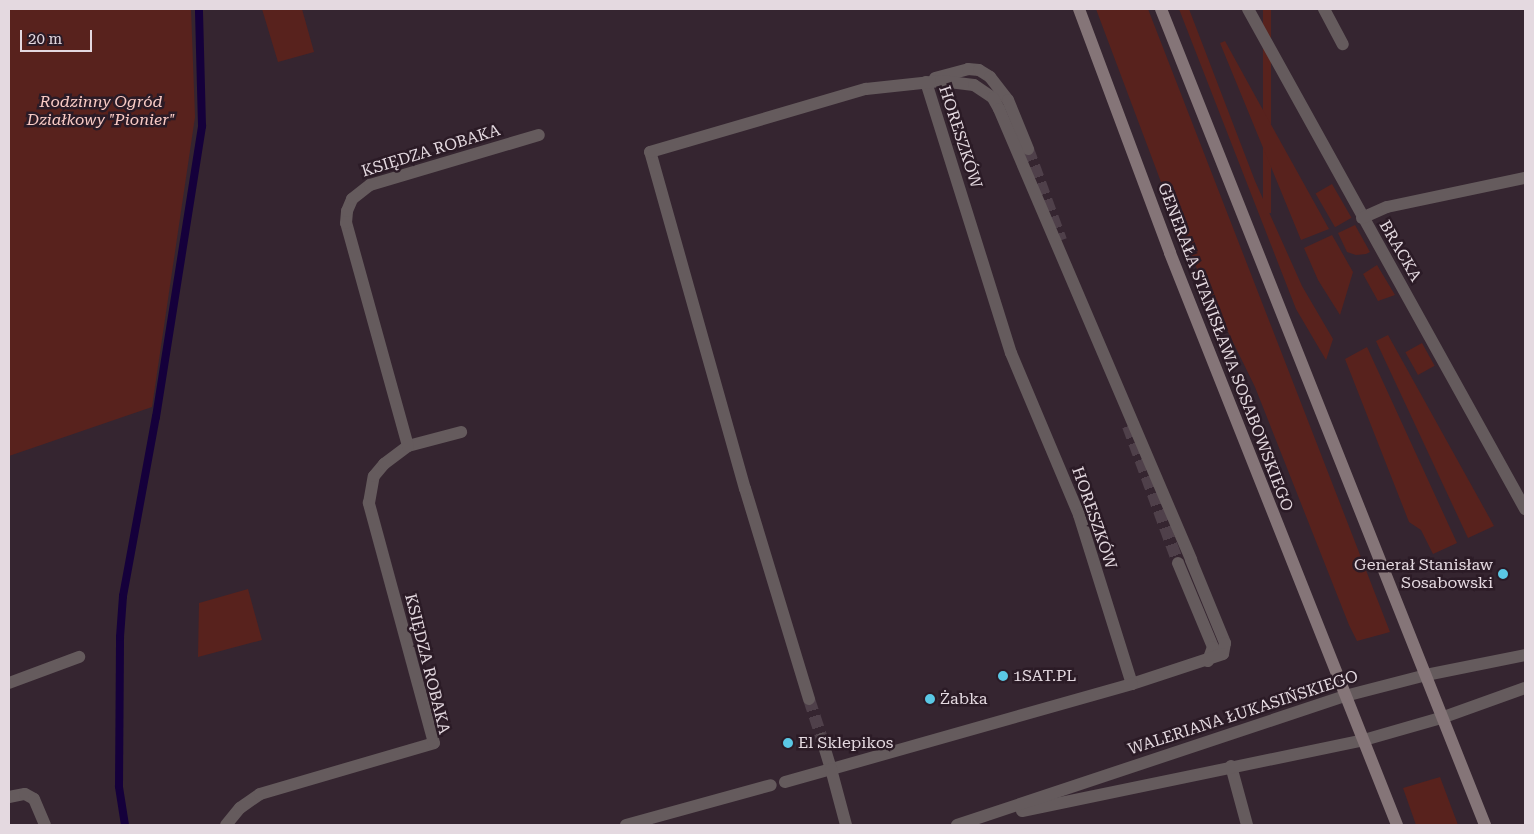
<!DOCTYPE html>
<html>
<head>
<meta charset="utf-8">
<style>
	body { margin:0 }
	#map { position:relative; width:1534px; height:834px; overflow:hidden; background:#352530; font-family:"Roboto Serif",serif }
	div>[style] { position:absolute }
	.green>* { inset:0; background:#58221d; transform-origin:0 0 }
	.stream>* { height:8px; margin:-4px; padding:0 4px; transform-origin:4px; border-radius:4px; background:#15003b }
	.minor-tunnel>* { height:12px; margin-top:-6px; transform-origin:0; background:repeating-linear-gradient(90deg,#4f404a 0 12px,transparent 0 18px) }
	.minor>* { height:12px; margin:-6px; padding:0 6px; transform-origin:6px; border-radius:6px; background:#655b5d }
	.tertiary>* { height:12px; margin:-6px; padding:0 6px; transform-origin:6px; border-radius:6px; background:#655b5d }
	.secondary>* { height:12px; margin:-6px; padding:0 6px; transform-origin:6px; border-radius:6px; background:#857578 }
	.dots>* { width:14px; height:14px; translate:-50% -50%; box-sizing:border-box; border:2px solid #2b1b26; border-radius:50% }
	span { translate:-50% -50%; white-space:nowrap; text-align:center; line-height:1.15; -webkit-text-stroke:5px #2b1b26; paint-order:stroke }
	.park-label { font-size:16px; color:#f9cbc5; font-style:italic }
	.street-label { font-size:16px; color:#e4d9e0 }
	.poi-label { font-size:16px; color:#e4d9e0 }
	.right { translate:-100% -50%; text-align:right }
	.left { translate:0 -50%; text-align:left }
	.frame { position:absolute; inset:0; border:10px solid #e4d9e0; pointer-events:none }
	.scale { position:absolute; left:20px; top:30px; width:72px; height:22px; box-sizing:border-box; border:2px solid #e4d9e0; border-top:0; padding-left:6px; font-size:15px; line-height:18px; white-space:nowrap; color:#e4d9e0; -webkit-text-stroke:4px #2b1b26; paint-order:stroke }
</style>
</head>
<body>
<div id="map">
	<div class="green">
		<div style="clip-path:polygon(9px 9px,191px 9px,195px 117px,152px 407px,9px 456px)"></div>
		<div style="clip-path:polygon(262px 9px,302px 9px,314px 52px,278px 62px)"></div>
		<div style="clip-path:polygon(1096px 9px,1148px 9px,1390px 632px,1357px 641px,1349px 625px,1255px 387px,1182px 238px)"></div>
		<div style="clip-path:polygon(1179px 9px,1189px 9px,1255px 181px,1302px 286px,1333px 339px,1326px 360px,1296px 309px)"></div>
		<div style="left:1263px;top:9px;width:8px;height:204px"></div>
		<div style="clip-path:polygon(1225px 41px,1258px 101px,1329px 229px,1301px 240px,1220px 43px)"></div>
		<div style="left:1332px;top:184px;width:39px;height:19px;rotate:60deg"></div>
		<div style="clip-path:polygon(1355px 225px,1370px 252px,1366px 254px,1356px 255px,1347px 252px,1338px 233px)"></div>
		<div style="clip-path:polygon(1332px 235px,1353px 272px,1340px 315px,1318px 280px,1304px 248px)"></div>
		<div style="clip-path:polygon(1377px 265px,1395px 295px,1378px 301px,1363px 274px)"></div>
		<div style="clip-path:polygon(1388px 335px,1494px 526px,1468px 538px,1376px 341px)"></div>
		<div style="left:1422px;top:343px;width:26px;height:19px;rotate:61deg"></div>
		<div style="clip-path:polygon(1367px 347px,1457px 543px,1433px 554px,1421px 530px,1409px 522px,1345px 359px)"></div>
		<div style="clip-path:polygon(248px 589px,262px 640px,198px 657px,199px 603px)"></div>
		<div style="clip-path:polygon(1440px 777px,1458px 825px,1416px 825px,1403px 788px)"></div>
	</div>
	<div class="stream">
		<div style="left:125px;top:825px;width:39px;rotate:-99deg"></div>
		<div style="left:119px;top:786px;width:149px;rotate:-89.6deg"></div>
		<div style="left:120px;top:637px;width:41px;rotate:-85.8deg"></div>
		<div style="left:123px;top:596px;width:182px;rotate:-79.6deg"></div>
		<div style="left:156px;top:417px;width:295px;rotate:-81deg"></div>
		<div style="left:202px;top:126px;width:117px;rotate:-91.5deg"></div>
	</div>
	<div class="minor-tunnel">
		<div style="left:1028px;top:149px;width:97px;rotate:70.1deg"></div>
		<div style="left:1128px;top:426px;width:146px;rotate:69.9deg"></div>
		<div style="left:809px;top:699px;width:42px;rotate:72deg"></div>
	</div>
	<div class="minor">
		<div style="left:1248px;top:9px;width:572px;rotate:61.01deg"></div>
		<div style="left:1324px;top:9px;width:40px;rotate:62deg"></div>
		<div style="left:935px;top:78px;width:34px;rotate:-15deg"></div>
		<div style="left:968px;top:69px;width:11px;rotate:5deg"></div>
		<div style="left:979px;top:70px;width:13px;rotate:32deg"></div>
		<div style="left:990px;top:77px;width:29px;rotate:52deg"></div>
		<div style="left:1008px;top:100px;width:53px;rotate:67.8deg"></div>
		<div style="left:926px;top:82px;width:284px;rotate:72.6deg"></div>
		<div style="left:1011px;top:353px;width:176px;rotate:67.2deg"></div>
		<div style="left:1079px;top:515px;width:177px;rotate:72.6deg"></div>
		<div style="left:1362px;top:218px;width:27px;rotate:-24deg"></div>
		<div style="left:1387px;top:207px;width:141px;rotate:-11.9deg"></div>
		<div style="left:408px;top:446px;width:55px;rotate:-14.8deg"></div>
		<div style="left:1178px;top:563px;width:91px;rotate:67.4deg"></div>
		<div style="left:1213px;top:647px;width:15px;rotate:110deg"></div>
		<div style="left:9px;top:683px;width:75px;rotate:-20.4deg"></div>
		<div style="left:809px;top:699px;width:220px;rotate:-106.9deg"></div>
		<div style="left:745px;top:489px;width:350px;rotate:-105.7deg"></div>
		<div style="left:650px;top:152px;width:225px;rotate:-16.3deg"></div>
		<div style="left:866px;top:89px;width:75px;rotate:-6.1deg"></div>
		<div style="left:941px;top:81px;width:33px;rotate:7deg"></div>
		<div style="left:974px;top:85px;width:23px;rotate:34deg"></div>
		<div style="left:993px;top:98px;width:13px;rotate:61deg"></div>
		<div style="left:999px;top:109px;width:490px;rotate:66.9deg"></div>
		<div style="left:1191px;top:560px;width:90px;rotate:67.7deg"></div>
		<div style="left:1225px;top:643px;width:11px;rotate:100deg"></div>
		<div style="left:1223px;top:654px;width:96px;rotate:161.8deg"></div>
		<div style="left:1132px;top:684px;width:313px;rotate:164.2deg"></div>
		<div style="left:831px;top:769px;width:31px;rotate:-107deg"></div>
		<div style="left:1231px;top:766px;width:61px;rotate:74.8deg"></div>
		<div style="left:785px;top:782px;width:48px;rotate:-15.8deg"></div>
		<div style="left:831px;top:769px;width:58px;rotate:75deg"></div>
		<div style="left:9px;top:797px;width:16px;rotate:-11deg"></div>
		<div style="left:25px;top:794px;width:10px;rotate:29deg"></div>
		<div style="left:34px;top:799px;width:28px;rotate:67deg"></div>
		<div style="left:226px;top:825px;width:22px;rotate:-51deg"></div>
		<div style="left:240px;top:808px;width:24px;rotate:-35deg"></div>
		<div style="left:260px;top:794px;width:181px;rotate:-16.3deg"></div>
		<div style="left:434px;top:743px;width:249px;rotate:-105.2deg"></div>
		<div style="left:369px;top:503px;width:27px;rotate:-80deg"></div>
		<div style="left:374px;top:476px;width:16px;rotate:-50deg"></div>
		<div style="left:384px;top:464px;width:30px;rotate:-37deg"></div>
		<div style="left:408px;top:446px;width:231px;rotate:-105.5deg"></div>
		<div style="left:346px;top:223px;width:12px;rotate:-85deg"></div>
		<div style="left:347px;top:211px;width:13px;rotate:-67deg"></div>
		<div style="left:352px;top:199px;width:23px;rotate:-38deg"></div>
		<div style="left:370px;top:185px;width:176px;rotate:-16.5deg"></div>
		<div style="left:626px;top:825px;width:150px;rotate:-15.4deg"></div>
	</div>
	<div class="tertiary">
		<div style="left:1022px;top:811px;width:349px;rotate:-11.7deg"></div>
		<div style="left:1364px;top:740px;width:83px;rotate:-16deg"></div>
		<div style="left:1444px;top:717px;width:86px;rotate:-19.7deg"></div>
		<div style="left:957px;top:825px;width:409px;rotate:-18.4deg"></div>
		<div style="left:1345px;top:696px;width:84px;rotate:-14.5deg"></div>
		<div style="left:1426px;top:675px;width:101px;rotate:-11.4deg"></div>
	</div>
	<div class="secondary">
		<div style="left:1079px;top:9px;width:260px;rotate:69.5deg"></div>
		<div style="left:1170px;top:253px;width:615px;rotate:68.35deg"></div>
		<div style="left:1161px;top:9px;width:878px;rotate:68.34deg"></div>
	</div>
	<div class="dots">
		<div style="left:1503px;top:574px;background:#5ac8e5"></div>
		<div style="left:1003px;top:676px;background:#5ac8e5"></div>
		<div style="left:930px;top:699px;background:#5ac8e5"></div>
		<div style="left:788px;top:743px;background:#5ac8e5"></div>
	</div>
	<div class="park-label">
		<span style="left:101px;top:111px">Rodzinny Ogród<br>Działkowy "Pionier"</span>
	</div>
	<div class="street-label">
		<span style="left:960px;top:137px;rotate:72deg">HORESZKÓW</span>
		<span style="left:431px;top:151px;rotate:-17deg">KSIĘDZA ROBAKA</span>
		<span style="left:1400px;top:251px;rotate:60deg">BRACKA</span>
		<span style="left:1225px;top:347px;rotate:69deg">GENERAŁA STANISŁAWA SOSABOWSKIEGO</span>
		<span style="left:1094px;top:518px;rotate:71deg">HORESZKÓW</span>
		<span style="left:427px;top:664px;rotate:76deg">KSIĘDZA ROBAKA</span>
		<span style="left:1243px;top:713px;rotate:-18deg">WALERIANA ŁUKASIŃSKIEGO</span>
	</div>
	<div class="poi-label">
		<span class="right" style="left:1493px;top:574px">Generał Stanisław<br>Sosabowski</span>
		<span class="left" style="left:1013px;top:676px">1SAT.PL</span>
		<span class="left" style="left:940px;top:699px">Żabka</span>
		<span class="left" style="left:798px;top:743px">El Sklepikos</span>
	</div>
	<div class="frame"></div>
	<div class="scale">20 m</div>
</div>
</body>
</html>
